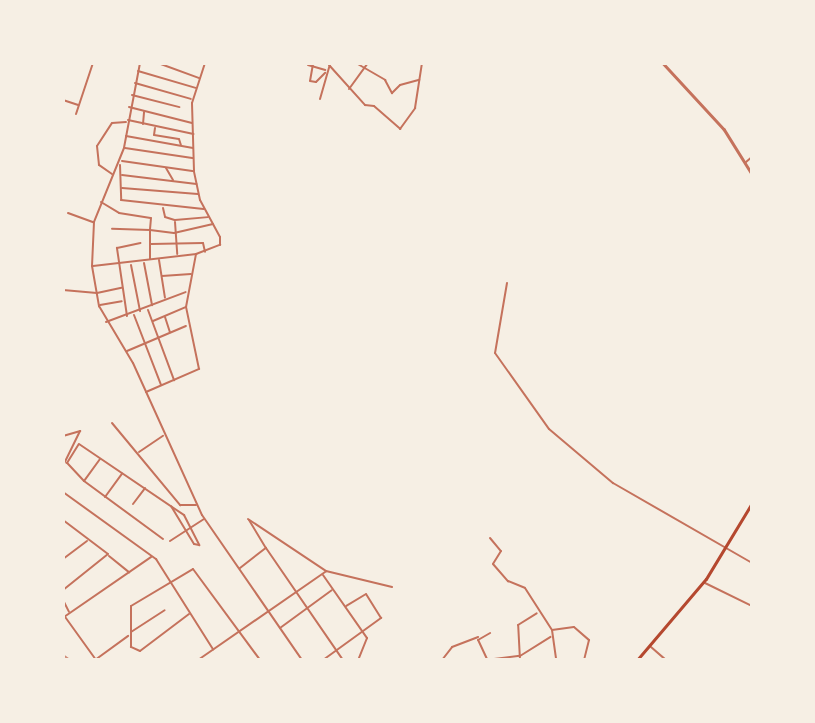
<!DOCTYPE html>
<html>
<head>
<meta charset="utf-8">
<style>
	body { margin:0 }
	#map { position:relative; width:815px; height:723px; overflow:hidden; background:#f6efe4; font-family:"Asap Condensed",sans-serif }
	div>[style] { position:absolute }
	.minor>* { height:2px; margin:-1px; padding:0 1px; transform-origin:1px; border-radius:1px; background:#c5725c }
	.tertiary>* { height:2.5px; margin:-1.25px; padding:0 1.25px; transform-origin:1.25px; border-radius:1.25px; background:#c5725c }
	.secondary>* { height:2.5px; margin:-1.25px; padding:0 1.25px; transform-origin:1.25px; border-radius:1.25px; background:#b5482f }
	.rail>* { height:2px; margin:-1px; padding:0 1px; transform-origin:1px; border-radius:1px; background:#cf8b77 }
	span { translate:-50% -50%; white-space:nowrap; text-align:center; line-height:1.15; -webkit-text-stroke:6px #f6efe4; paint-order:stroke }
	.frame { position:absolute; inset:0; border:65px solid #f6efe4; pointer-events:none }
</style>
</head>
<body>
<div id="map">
	<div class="minor">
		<div style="left:140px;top:63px;width:86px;rotate:100.7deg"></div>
		<div style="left:124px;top:148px;width:80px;rotate:112.1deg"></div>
		<div style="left:94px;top:222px;width:44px;rotate:92.6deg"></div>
		<div style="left:92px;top:266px;width:41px;rotate:80.1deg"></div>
		<div style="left:99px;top:306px;width:66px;rotate:59.2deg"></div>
		<div style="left:133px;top:363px;width:167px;rotate:65.6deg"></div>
		<div style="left:202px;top:515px;width:176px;rotate:55.4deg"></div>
		<div style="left:158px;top:63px;width:44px;rotate:20.1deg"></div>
		<div style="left:213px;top:63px;width:10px"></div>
		<div style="left:356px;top:63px;width:34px;rotate:30deg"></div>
		<div style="left:385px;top:80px;width:15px;rotate:62deg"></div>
		<div style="left:392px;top:93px;width:11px;rotate:-45deg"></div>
		<div style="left:400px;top:85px;width:20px;rotate:-15deg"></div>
		<div style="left:737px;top:63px;width:3px"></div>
		<div style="left:313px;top:64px;width:17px;rotate:100deg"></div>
		<div style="left:310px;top:81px;width:6px;rotate:9deg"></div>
		<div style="left:316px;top:82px;width:13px;rotate:-45deg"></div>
		<div style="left:308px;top:65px;width:18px;rotate:16deg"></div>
		<div style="left:329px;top:65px;width:54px;rotate:48deg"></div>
		<div style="left:365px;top:105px;width:9px;rotate:6deg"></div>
		<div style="left:374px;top:106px;width:35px;rotate:41deg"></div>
		<div style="left:400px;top:129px;width:26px;rotate:-54deg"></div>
		<div style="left:415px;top:108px;width:46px;rotate:-81.2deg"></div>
		<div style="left:138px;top:71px;width:60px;rotate:16.3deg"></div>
		<div style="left:135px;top:83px;width:58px;rotate:15.9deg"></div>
		<div style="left:349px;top:89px;width:32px;rotate:-54deg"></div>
		<div style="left:132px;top:95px;width:49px;rotate:14.3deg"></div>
		<div style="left:320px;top:99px;width:37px;rotate:-74deg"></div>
		<div style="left:63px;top:100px;width:16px;rotate:18deg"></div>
		<div style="left:129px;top:107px;width:65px;rotate:14.3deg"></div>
		<div style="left:76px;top:114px;width:54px;rotate:-71.6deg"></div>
		<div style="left:128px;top:120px;width:67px;rotate:12deg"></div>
		<div style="left:143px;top:124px;width:12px;rotate:-85deg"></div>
		<div style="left:155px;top:128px;width:7px;rotate:98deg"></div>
		<div style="left:154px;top:135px;width:25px;rotate:9deg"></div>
		<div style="left:179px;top:139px;width:6px;rotate:72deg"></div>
		<div style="left:126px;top:136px;width:68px;rotate:10.2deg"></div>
		<div style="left:125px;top:148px;width:68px;rotate:8.5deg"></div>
		<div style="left:122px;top:161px;width:71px;rotate:8.1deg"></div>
		<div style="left:746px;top:162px;width:8px;rotate:-40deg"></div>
		<div style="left:120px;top:165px;width:35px;rotate:88deg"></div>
		<div style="left:121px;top:200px;width:83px;rotate:6.2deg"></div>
		<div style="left:166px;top:168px;width:14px;rotate:60deg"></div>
		<div style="left:112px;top:174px;width:16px;rotate:-145deg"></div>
		<div style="left:99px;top:165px;width:19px;rotate:-96deg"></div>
		<div style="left:97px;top:146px;width:27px;rotate:-57deg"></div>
		<div style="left:112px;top:123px;width:14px;rotate:-4deg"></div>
		<div style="left:122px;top:175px;width:75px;rotate:6.9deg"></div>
		<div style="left:122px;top:188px;width:76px;rotate:4.5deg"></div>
		<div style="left:101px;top:202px;width:21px;rotate:31deg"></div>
		<div style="left:119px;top:213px;width:32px;rotate:9deg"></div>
		<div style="left:151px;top:218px;width:12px;rotate:95deg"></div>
		<div style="left:150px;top:230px;width:38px;rotate:-178deg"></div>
		<div style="left:163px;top:208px;width:9px;rotate:77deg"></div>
		<div style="left:165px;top:217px;width:10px;rotate:17deg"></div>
		<div style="left:175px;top:220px;width:33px;rotate:-5deg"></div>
		<div style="left:68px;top:213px;width:27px;rotate:20deg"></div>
		<div style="left:175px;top:222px;width:32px;rotate:86deg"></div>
		<div style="left:151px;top:244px;width:52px;rotate:-1.1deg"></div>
		<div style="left:203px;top:243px;width:9px;rotate:77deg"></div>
		<div style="left:150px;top:259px;width:29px;rotate:-90deg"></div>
		<div style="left:150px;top:230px;width:24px;rotate:7deg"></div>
		<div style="left:174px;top:233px;width:40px;rotate:-13deg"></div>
		<div style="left:159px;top:260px;width:38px;rotate:81deg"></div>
		<div style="left:144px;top:263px;width:43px;rotate:79.2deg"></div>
		<div style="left:131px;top:265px;width:47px;rotate:78.9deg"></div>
		<div style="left:93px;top:266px;width:104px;rotate:-6.6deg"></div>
		<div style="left:196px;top:254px;width:26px;rotate:-21deg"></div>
		<div style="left:220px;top:245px;width:8px;rotate:-90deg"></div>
		<div style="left:220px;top:237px;width:42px;rotate:-118.4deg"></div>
		<div style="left:200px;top:200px;width:30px;rotate:-102deg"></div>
		<div style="left:194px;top:171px;width:68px;rotate:-91.7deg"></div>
		<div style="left:192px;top:103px;width:42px;rotate:-72deg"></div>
		<div style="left:162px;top:276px;width:29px;rotate:-4deg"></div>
		<div style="left:507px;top:283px;width:71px;rotate:99.7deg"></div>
		<div style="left:495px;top:353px;width:93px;rotate:54.6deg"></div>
		<div style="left:549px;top:429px;width:84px;rotate:40.2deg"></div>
		<div style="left:613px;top:483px;width:160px;rotate:29.9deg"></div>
		<div style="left:63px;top:290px;width:34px;rotate:5deg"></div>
		<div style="left:97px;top:293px;width:25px;rotate:-12deg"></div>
		<div style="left:100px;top:305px;width:22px;rotate:-10deg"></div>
		<div style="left:148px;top:310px;width:75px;rotate:69.6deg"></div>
		<div style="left:134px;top:315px;width:75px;rotate:68.9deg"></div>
		<div style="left:127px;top:316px;width:69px;rotate:-98.4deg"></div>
		<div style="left:117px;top:248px;width:24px;rotate:-12deg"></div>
		<div style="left:165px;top:317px;width:16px;rotate:72deg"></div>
		<div style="left:153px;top:321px;width:36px;rotate:-23deg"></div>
		<div style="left:106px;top:322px;width:85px;rotate:-20.6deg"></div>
		<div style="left:127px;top:351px;width:64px;rotate:-23deg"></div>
		<div style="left:146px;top:392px;width:58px;rotate:-23.5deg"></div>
		<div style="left:199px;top:369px;width:63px;rotate:-101.8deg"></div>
		<div style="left:186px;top:307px;width:54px;rotate:-79.3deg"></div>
		<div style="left:112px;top:423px;width:107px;rotate:50.3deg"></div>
		<div style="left:180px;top:505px;width:16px"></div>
		<div style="left:63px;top:436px;width:18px;rotate:-16deg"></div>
		<div style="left:80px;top:431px;width:39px;rotate:116deg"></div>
		<div style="left:139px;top:452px;width:29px;rotate:-34deg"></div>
		<div style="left:100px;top:459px;width:27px;rotate:126deg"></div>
		<div style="left:84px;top:481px;width:98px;rotate:36.3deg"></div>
		<div style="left:84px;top:481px;width:25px;rotate:-133deg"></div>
		<div style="left:67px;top:463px;width:22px;rotate:-58deg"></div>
		<div style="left:79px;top:444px;width:127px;rotate:34.1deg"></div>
		<div style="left:184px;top:515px;width:34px;rotate:63deg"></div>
		<div style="left:199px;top:545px;width:5px;rotate:-169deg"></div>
		<div style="left:194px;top:544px;width:44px;rotate:-121.2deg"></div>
		<div style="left:63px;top:492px;width:115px;rotate:35.8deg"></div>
		<div style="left:156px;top:559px;width:107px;rotate:57.7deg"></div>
		<div style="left:105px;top:497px;width:29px;rotate:-54deg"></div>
		<div style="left:133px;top:504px;width:20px;rotate:-53deg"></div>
		<div style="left:248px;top:519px;width:94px;rotate:33.7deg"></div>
		<div style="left:326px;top:571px;width:68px;rotate:13.6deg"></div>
		<div style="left:63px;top:520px;width:56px;rotate:37.1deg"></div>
		<div style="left:108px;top:554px;width:58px;rotate:141.3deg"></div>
		<div style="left:249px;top:520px;width:33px;rotate:59deg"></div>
		<div style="left:490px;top:538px;width:17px;rotate:50deg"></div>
		<div style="left:501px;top:551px;width:15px;rotate:122deg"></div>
		<div style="left:493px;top:564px;width:23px;rotate:49deg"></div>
		<div style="left:508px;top:581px;width:18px;rotate:22deg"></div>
		<div style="left:525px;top:588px;width:50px;rotate:57.3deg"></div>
		<div style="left:552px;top:630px;width:30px;rotate:82deg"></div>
		<div style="left:170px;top:541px;width:40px;rotate:-32.9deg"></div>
		<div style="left:109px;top:556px;width:26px;rotate:39deg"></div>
		<div style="left:63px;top:559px;width:30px;rotate:-37deg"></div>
		<div style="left:240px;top:568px;width:33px;rotate:-38deg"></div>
		<div style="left:266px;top:548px;width:136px;rotate:55.5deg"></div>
		<div style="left:323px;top:575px;width:77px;rotate:55.1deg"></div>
		<div style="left:367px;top:638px;width:24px;rotate:112deg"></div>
		<div style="left:705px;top:583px;width:52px;rotate:26.1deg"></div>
		<div style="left:63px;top:600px;width:13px;rotate:63deg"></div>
		<div style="left:63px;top:614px;width:57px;rotate:54.3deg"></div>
		<div style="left:189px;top:614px;width:61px;rotate:142.9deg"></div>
		<div style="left:140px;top:651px;width:10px;rotate:-156deg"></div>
		<div style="left:131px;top:647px;width:41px;rotate:-90deg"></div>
		<div style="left:131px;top:606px;width:72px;rotate:-30.8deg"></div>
		<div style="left:193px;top:569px;width:113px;rotate:53.6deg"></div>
		<div style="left:64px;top:617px;width:106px;rotate:-34.6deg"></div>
		<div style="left:280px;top:628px;width:64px;rotate:-36.2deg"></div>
		<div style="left:552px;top:630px;width:22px;rotate:-8deg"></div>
		<div style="left:574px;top:627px;width:20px;rotate:41deg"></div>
		<div style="left:589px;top:640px;width:21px;rotate:104deg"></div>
		<div style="left:131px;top:632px;width:40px;rotate:-32.9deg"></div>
		<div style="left:651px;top:647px;width:20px;rotate:41deg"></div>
		<div style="left:487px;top:659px;width:21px;rotate:-115deg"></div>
		<div style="left:478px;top:640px;width:14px;rotate:-30deg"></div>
		<div style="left:95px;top:660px;width:41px;rotate:-36deg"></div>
		<div style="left:198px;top:660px;width:155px;rotate:-34.7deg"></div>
		<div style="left:323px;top:660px;width:72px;rotate:-35.9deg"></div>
		<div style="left:381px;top:618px;width:28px;rotate:-122deg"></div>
		<div style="left:366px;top:594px;width:23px;rotate:149deg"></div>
		<div style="left:442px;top:660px;width:16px;rotate:-52deg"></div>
		<div style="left:452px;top:647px;width:28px;rotate:-21deg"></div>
		<div style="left:486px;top:660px;width:34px;rotate:-7deg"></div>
		<div style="left:520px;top:656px;width:36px;rotate:-32deg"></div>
		<div style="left:520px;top:660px;width:35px;rotate:-93deg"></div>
		<div style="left:518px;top:625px;width:22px;rotate:-32deg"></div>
	</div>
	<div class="tertiary">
		<div style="left:663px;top:63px;width:90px;rotate:47.3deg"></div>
		<div style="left:724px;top:129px;width:53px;rotate:58.1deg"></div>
	</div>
	<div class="secondary">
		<div style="left:637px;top:660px;width:106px;rotate:-49.6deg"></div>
		<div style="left:706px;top:579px;width:89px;rotate:-58.8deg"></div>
	</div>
	<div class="rail">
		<div style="left:63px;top:655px;width:9px;rotate:36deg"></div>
	</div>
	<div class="frame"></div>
</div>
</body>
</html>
